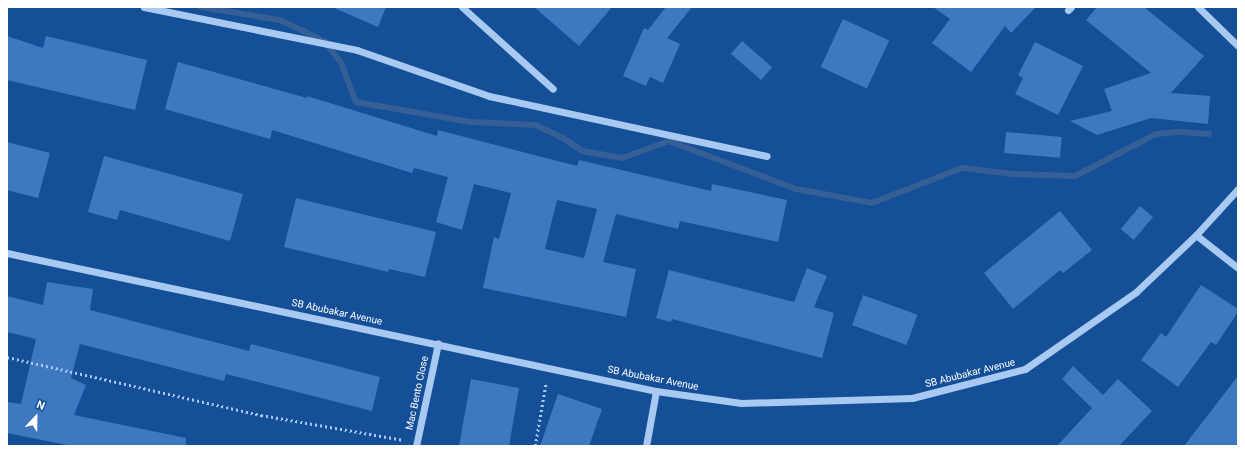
<!DOCTYPE html>
<html>
<head>
<meta charset="utf-8">
<style>
	body { margin:0 }
	#map { position:relative; width:1245px; height:453px; overflow:hidden; background:#154f98; font-family:Roboto,sans-serif }
	div>[style] { position:absolute }
	.stream>* { height:6px; margin:-3px; padding:0 3px; transform-origin:3px; border-radius:3px; background:#355f95 }
	.building>* { inset:0; background:#3d78c0; transform-origin:0 0 }
	.path>* { height:2.5px; margin-top:-1.25px; transform-origin:0; background:repeating-linear-gradient(90deg,#a8caf2 0 2px,transparent 0 5px) }
	.minor>* { height:7px; margin:-3.5px; padding:0 3.5px; transform-origin:3.5px; border-radius:3.5px; background:#a8caf2 }
	span { translate:-50% -50%; white-space:nowrap; text-align:center; line-height:1.15; -webkit-text-stroke:3px #154f98; paint-order:stroke }
	.street-label { font-size:10px; color:#fff }
	.frame { position:absolute; inset:0; border:8px solid #fff; pointer-events:none }
	.north { position:absolute; left:16px; top:397px; width:40px; height:40px; -webkit-text-stroke:3px #154f98; paint-order:stroke; rotate:22deg; font-size:11px; font-weight:700; line-height:16px; text-align:center; color:#fff }
	.north::after { content:''; display:block; margin:auto; width:14px; height:18px; background:#fff; clip-path:polygon(50% 0,100% 100%,50% 72%,0 100%) }
</style>
</head>
<body>
<div id="map">
	<div class="stream">
		<div style="left:201px;top:7px;width:80px;rotate:9.3deg"></div>
		<div style="left:280px;top:20px;width:49px;rotate:25.5deg"></div>
		<div style="left:324px;top:41px;width:28px;rotate:52deg"></div>
		<div style="left:341px;top:63px;width:42px;rotate:69deg"></div>
		<div style="left:356px;top:102px;width:117px;rotate:9.9deg"></div>
		<div style="left:471px;top:122px;width:65px;rotate:2.6deg"></div>
		<div style="left:536px;top:125px;width:30px;rotate:26deg"></div>
		<div style="left:563px;top:138px;width:23px;rotate:34deg"></div>
		<div style="left:582px;top:151px;width:41px;rotate:9.9deg"></div>
		<div style="left:622px;top:158px;width:50px;rotate:-19.9deg"></div>
		<div style="left:669px;top:141px;width:136px;rotate:20.7deg"></div>
		<div style="left:796px;top:189px;width:77px;rotate:10.4deg"></div>
		<div style="left:872px;top:203px;width:97px;rotate:-21.3deg"></div>
		<div style="left:962px;top:168px;width:52px;rotate:6.6deg"></div>
		<div style="left:1014px;top:174px;width:61px;rotate:1.9deg"></div>
		<div style="left:1075px;top:176px;width:91px;rotate:-27.4deg"></div>
		<div style="left:1156px;top:134px;width:25px;rotate:-5deg"></div>
		<div style="left:1181px;top:132px;width:28px;rotate:4deg"></div>
	</div>
	<div class="building">
		<div style="clip-path:polygon(332px 7px,386px 7px,378px 27px)"></div>
		<div style="clip-path:polygon(534px 7px,612px 7px,579px 46px)"></div>
		<div style="clip-path:polygon(666px 7px,692px 7px,667px 38px,680px 44px,663px 83px,650px 77px,646px 86px,623px 76px,644px 28px,648px 30px)"></div>
		<div style="clip-path:polygon(933px 7px,1036px 7px,1011px 33px,1005px 26px,971px 72px,932px 43px,950px 19px)"></div>
		<div style="clip-path:polygon(1097px 7px,1144px 7px,1204px 56px,1171px 93px,1210px 96px,1208px 124px,1151px 118px,1097px 135px,1070px 121px,1112px 111px,1104px 89px,1151px 73px,1086px 20px)"></div>
		<div style="left:843px;top:19px;width:51px;height:53px;rotate:25deg"></div>
		<div style="clip-path:polygon(7px 36px,43px 48px,46px 36px,147px 60px,135px 110px,7px 80px)"></div>
		<div style="left:742px;top:41px;width:40px;height:17px;rotate:41deg"></div>
		<div style="clip-path:polygon(1035px 42px,1083px 66px,1058px 115px,1015px 94px,1023px 78px,1018px 75px)"></div>
		<div style="clip-path:polygon(evenodd,178px 62px,307px 98px,307px 96px,437px 136px,438px 130px,577px 166px,579px 160px,711px 191px,712px 184px,787px 200px,778px 242px,680px 221px,678px 229px,616px 214px,603px 262px,636px 269px,626px 317px,483px 288px,494px 237px,499px 239px,511px 193px,474px 184px,462px 230px,436px 222px,448px 177px,414px 168px,412px 173px,272px 130px,270px 139px,165px 109px,178px 62px,557px 200px,597px 209px,584px 258px,545px 249px,557px 200px)"></div>
		<div style="left:1006px;top:132px;width:56px;height:21px;rotate:5deg"></div>
		<div style="clip-path:polygon(7px 142px,50px 153px,38px 198px,7px 190px)"></div>
		<div style="clip-path:polygon(104px 156px,243px 194px,230px 241px,120px 210px,117px 220px,88px 212px)"></div>
		<div style="clip-path:polygon(296px 198px,436px 232px,425px 277px,389px 269px,388px 272px,284px 247px)"></div>
		<div style="left:1140px;top:206px;width:17px;height:30px;rotate:40deg"></div>
		<div style="clip-path:polygon(1060px 211px,1092px 250px,1063px 273px,1060px 270px,1013px 309px,984px 273px)"></div>
		<div style="clip-path:polygon(807px 268px,827px 276px,814px 307px,834px 313px,822px 358px,672px 319px,671px 322px,656px 318px,669px 270px,794px 302px)"></div>
		<div style="clip-path:polygon(47px 282px,93px 289px,90px 310px,249px 351px,251px 344px,380px 377px,372px 411px,226px 374px,224px 381px,80px 344px,71px 378px,86px 385px,74px 415px,186px 438px,186px 446px,72px 446px,7px 433px,7px 402px,21px 404px,36px 339px,7px 332px,7px 296px,43px 305px)"></div>
		<div style="clip-path:polygon(1201px 285px,1238px 309px,1238px 312px,1216px 345px,1211px 342px,1178px 387px,1141px 360px,1161px 333px,1166px 337px)"></div>
		<div style="left:863px;top:295px;width:58px;height:32px;rotate:20deg"></div>
		<div style="clip-path:polygon(1073px 366px,1103px 395px,1118px 379px,1152px 411px,1119px 446px,1057px 446px,1092px 408px,1062px 379px)"></div>
		<div style="clip-path:polygon(1238px 376px,1238px 446px,1184px 446px)"></div>
		<div style="clip-path:polygon(471px 379px,519px 388px,509px 446px,459px 446px)"></div>
		<div style="clip-path:polygon(558px 394px,602px 409px,589px 446px,540px 446px)"></div>
	</div>
	<div class="path">
		<div style="left:7px;top:357px;width:261px;rotate:12.9deg"></div>
		<div style="left:261px;top:415px;width:145px;rotate:9.9deg"></div>
		<div style="left:535px;top:446px;width:65px;rotate:-80.2deg"></div>
	</div>
	<div class="minor">
		<div style="left:144px;top:7px;width:217px;rotate:11.4deg"></div>
		<div style="left:357px;top:50px;width:140px;rotate:19.2deg"></div>
		<div style="left:489px;top:96px;width:284px;rotate:12.2deg"></div>
		<div style="left:462px;top:7px;width:122px;rotate:42deg"></div>
		<div style="left:1198px;top:7px;width:56px;rotate:44.3deg"></div>
		<div style="left:1068px;top:10px;width:4px;rotate:-45deg"></div>
		<div style="left:1196px;top:235px;width:53px;rotate:38.2deg"></div>
		<div style="left:7px;top:253px;width:664px;rotate:12deg"></div>
		<div style="left:656px;top:391px;width:86px;rotate:8deg"></div>
		<div style="left:741px;top:403px;width:171px;rotate:-1.7deg"></div>
		<div style="left:912px;top:398px;width:117px;rotate:-14.4deg"></div>
		<div style="left:1025px;top:369px;width:135px;rotate:-34.7deg"></div>
		<div style="left:1136px;top:292px;width:83px;rotate:-43.5deg"></div>
		<div style="left:1196px;top:235px;width:62px;rotate:-47.6deg"></div>
		<div style="left:416px;top:446px;width:105px;rotate:-77.9deg"></div>
		<div style="left:646px;top:446px;width:56px;rotate:-79.7deg"></div>
	</div>
	<div class="street-label">
		<span style="left:337px;top:312px;rotate:12deg">SB Abubakar Avenue</span>
		<span style="left:970px;top:373px;rotate:-14deg">SB Abubakar Avenue</span>
		<span style="left:653px;top:378px;rotate:11deg">SB Abubakar Avenue</span>
		<span style="left:417px;top:393px;rotate:-78deg">Mac Bento Close</span>
	</div>
	<div class="frame"></div>
	<div class="north">N</div>
</div>
</body>
</html>
